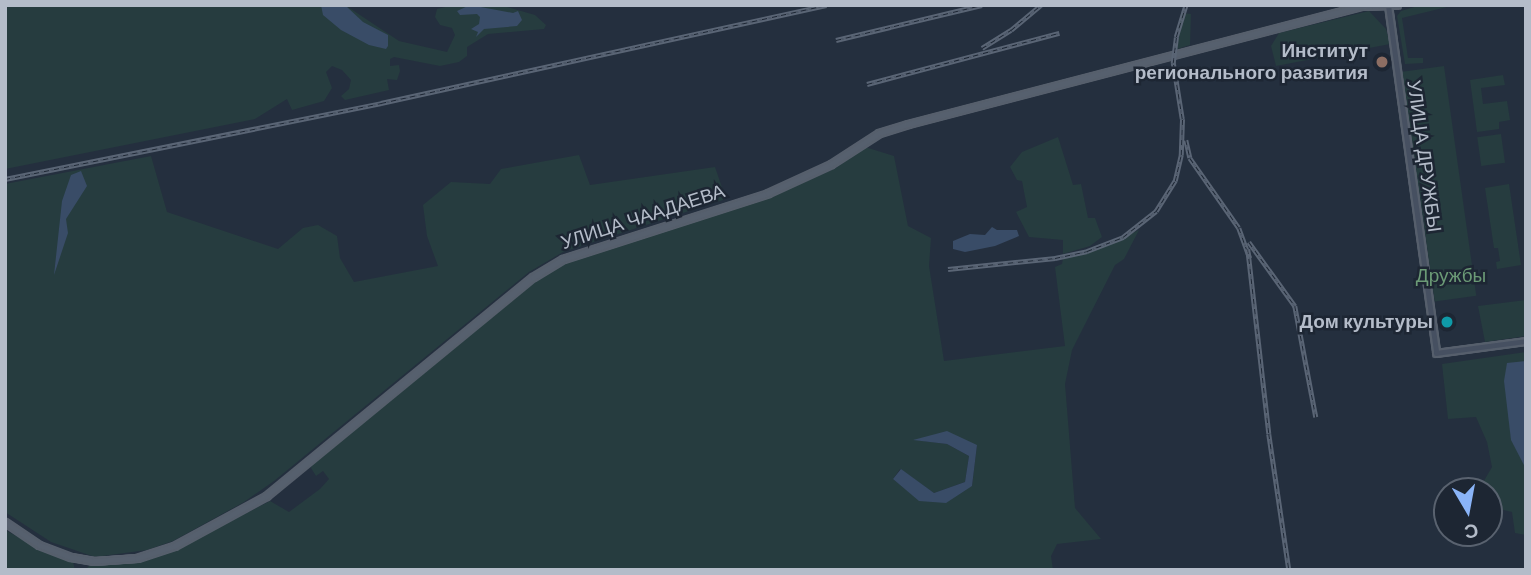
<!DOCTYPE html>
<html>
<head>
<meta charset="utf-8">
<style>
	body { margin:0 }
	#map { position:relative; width:1531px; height:575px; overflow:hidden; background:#242f3e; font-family:"DM Sans",sans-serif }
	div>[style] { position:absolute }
	.green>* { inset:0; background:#263c3f; transform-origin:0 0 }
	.water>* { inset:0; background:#394c67 }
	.roads { filter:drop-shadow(2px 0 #565f6c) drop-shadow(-2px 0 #565f6c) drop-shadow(0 2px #565f6c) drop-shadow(0 -2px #565f6c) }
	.secondary>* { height:5px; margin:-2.5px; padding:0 2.5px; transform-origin:2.5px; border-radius:2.5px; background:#465061 }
	.primary>* { height:5px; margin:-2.5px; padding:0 2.5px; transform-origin:2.5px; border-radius:2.5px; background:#56606e }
	.rail>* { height:4.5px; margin-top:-2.25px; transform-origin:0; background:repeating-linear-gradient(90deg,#1d2633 0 5px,#5a6575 0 10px); box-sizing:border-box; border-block:2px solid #5a6575 }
	.dots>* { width:19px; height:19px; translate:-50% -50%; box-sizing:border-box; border:4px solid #1d2633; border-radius:50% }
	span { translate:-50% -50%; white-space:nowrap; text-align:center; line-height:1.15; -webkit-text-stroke:5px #1d2633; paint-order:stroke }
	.poi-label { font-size:19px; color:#b4bcc9; font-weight:700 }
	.right { translate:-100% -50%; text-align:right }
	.street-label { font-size:19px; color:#b4bcc9 }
	.park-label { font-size:19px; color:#6b9a76 }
	.frame { position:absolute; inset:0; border:7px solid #b4bcc9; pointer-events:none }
	.north { position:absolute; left:1433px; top:477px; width:70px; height:70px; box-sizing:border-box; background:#1d2633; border:2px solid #59626f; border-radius:50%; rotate:170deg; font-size:19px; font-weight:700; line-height:28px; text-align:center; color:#b4bcc9 }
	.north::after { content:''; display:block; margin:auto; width:24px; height:32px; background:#8ab4f8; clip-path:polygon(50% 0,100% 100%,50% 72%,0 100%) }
</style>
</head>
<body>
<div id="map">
	<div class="green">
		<div style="clip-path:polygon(5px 5px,345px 5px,399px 41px,447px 52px,455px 35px,452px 28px,440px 25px,435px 17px,437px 9px,454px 5px,500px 5px,535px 15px,546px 25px,544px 29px,488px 34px,467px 47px,467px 56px,459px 62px,440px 66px,394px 57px,390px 59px,390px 66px,399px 65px,400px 71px,397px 80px,387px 79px,389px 90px,345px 100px,341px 96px,349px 89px,351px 80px,342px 70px,332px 66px,326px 72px,332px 88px,324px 101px,292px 110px,287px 99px,255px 119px,5px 169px)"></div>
		<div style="clip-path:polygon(1421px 5px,1451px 6px,1402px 18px,1408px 58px,1423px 58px,1423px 63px,1405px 64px,1397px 16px,1401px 11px)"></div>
		<div style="clip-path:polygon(1369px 11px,1386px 29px,1390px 44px,1276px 66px,1271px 46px,1279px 33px)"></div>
		<div style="clip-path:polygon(1181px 13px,1191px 14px,1190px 45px,1177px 49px)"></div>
		<div style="left:1444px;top:66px;width:232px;height:42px;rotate:82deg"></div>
		<div style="clip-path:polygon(1503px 75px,1505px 85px,1481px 88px,1483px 104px,1507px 101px,1510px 120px,1499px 122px,1499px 129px,1477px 132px,1470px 80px)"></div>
		<div style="left:1501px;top:134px;width:29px;height:24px;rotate:82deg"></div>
		<div style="clip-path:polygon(1058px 137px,1073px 185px,1081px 184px,1088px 218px,1095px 218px,1102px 237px,1090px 246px,1063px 254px,1063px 240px,1029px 237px,1016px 212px,1027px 207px,1022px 181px,1017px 180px,1010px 167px,1022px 152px)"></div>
		<div style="clip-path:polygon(evenodd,865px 147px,894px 156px,908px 226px,931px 238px,929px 266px,944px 361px,1065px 346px,1055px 267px,1062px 264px,1063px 258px,1095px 250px,1139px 230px,1124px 259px,1115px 265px,1072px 350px,1065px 384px,1075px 508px,1101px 539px,1057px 544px,1051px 556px,1053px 570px,85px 570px,91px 564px,116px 565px,169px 553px,270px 501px,289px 512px,320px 489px,329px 479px,323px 471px,316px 476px,311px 468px,312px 464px,536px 281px,570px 261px,769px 198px,836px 168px,865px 147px,916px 440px,977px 445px,972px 486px,919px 500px,893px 479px,900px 469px,934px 493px,965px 482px,969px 456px,947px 444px,916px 440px)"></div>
		<div style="clip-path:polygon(579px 155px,590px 185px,715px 167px,726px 199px,563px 252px,529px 272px,274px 481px,244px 502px,173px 541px,147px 550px,95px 557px,51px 542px,5px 512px,5px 184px,151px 156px,167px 212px,278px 249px,303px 228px,318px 225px,337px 236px,340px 258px,354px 282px,438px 266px,427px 236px,423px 205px,451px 182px,490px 184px,501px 169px)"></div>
		<div style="clip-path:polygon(1509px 184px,1521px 265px,1497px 269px,1496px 262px,1500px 261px,1498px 248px,1494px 248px,1485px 188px)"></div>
		<div style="clip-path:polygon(1526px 300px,1526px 336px,1485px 342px,1478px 306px)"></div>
		<div style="clip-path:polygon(1526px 352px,1526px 535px,1515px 533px,1512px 512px,1491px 507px,1489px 491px,1478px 491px,1492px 467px,1487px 442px,1476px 417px,1448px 419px,1442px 364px)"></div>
		<div style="clip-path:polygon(5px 530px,42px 550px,73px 562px,75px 570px,5px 570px)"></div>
	</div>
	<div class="water">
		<div style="clip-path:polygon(321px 5px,346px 6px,363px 22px,388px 35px,388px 46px,386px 49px,369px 45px,341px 30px,323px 15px)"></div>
		<div style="clip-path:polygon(470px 5px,513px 13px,518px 11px,522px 20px,517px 26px,484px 29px,476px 37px,478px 32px,471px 29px,479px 24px,480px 17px,477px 14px,460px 15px,457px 11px)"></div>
		<div style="clip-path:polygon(81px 171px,87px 186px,66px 219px,68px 233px,54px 275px,62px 201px,71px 175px)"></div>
		<div style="clip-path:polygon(992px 227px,997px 230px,1017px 230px,1019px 236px,995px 246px,965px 252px,953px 249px,953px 241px,970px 234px,985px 235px)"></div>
		<div style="clip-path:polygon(1526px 361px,1526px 469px,1511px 440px,1504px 381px,1507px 363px)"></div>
		<div style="clip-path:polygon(947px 431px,977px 445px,972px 486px,946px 503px,919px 501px,893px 479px,901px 469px,934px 493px,965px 482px,969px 456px,947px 444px,913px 440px)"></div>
	</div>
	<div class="roads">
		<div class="secondary">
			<div style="left:1388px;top:5px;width:351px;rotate:82.1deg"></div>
			<div style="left:1436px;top:353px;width:91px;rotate:-7.6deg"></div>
		</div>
		<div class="primary">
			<div style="left:1364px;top:6px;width:33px;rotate:-2deg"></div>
			<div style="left:5px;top:522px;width:41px;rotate:34.1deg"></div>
			<div style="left:39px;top:545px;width:34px;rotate:21deg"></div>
			<div style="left:71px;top:557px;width:23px;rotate:10deg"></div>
			<div style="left:94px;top:561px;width:43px;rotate:-4deg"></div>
			<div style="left:137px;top:558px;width:39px;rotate:-18deg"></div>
			<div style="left:174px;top:546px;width:105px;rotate:-28.5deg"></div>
			<div style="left:266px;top:496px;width:345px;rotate:-39.4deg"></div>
			<div style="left:533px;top:277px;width:35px;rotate:-31deg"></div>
			<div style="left:563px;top:259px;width:215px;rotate:-17.8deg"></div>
			<div style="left:768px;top:193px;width:69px;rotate:-24.7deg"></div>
			<div style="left:831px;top:164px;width:57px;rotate:-32.9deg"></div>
			<div style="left:879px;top:133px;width:30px;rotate:-17deg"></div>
			<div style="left:908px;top:124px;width:472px;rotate:-14.6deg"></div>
		</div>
	</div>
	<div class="rail">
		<div style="left:836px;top:40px;width:150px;rotate:-13.5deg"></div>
		<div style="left:982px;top:48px;width:34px;rotate:-32deg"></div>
		<div style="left:1011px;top:30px;width:39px;rotate:-40deg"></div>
		<div style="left:867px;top:84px;width:199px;rotate:-14.9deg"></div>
		<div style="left:1186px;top:140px;width:18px;rotate:77deg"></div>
		<div style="left:1190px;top:158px;width:85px;rotate:55deg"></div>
		<div style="left:1239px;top:228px;width:32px;rotate:70deg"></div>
		<div style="left:5px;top:179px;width:384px;rotate:-11.4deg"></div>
		<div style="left:381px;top:103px;width:456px;rotate:-12.4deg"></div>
		<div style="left:1249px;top:242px;width:79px;rotate:54.3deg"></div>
		<div style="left:1295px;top:306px;width:113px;rotate:79.3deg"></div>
		<div style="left:1248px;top:249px;width:186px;rotate:83.5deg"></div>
		<div style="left:1269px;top:434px;width:137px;rotate:81.6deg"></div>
		<div style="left:948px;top:269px;width:108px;rotate:-5.9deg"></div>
		<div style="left:1055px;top:258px;width:33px;rotate:-12deg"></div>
		<div style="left:1087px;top:251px;width:39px;rotate:-21deg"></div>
		<div style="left:1123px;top:237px;width:42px;rotate:-38.2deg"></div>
		<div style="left:1156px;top:211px;width:36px;rotate:-58deg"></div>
		<div style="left:1175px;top:181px;width:27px;rotate:-77deg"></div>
		<div style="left:1181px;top:155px;width:36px;rotate:-88deg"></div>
		<div style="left:1182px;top:119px;width:57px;rotate:-99.1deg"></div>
		<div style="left:1173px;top:63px;width:26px;rotate:-83deg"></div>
		<div style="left:1176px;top:37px;width:34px;rotate:-73deg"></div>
	</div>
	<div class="dots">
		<div style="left:1382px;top:62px;background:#8d6e63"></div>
		<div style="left:1447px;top:322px;background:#0f9aa8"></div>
	</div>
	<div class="poi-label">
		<span class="right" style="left:1368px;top:62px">Институт<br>регионального развития</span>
		<span class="right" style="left:1433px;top:322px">Дом культуры</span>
	</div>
	<div class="street-label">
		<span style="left:1424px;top:156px;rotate:82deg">УЛИЦА ДРУЖБЫ</span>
		<span style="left:643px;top:217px;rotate:-18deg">УЛИЦА ЧААДАЕВА</span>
	</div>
	<div class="park-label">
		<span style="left:1451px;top:276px">Дружбы</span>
	</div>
	<div class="frame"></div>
	<div class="north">С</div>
</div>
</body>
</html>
